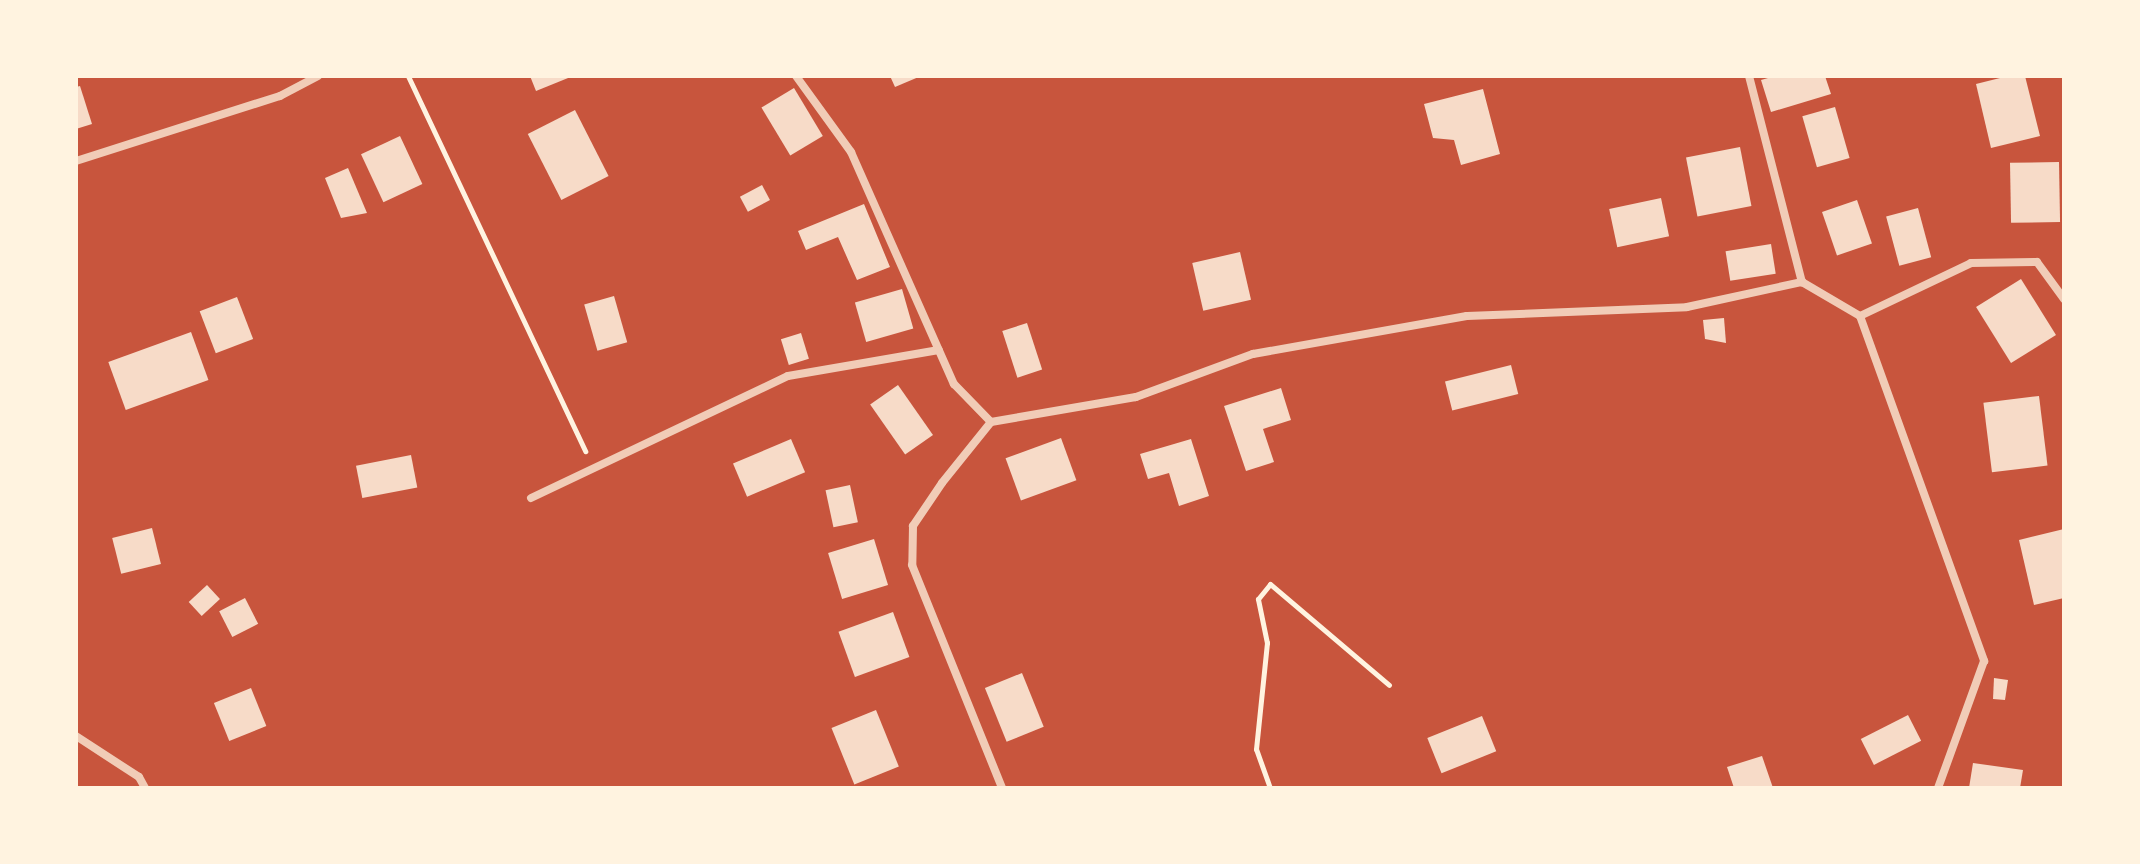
<!DOCTYPE html>
<html>
<head>
<meta charset="utf-8">
<style>
	body { margin:0 }
	#map { position:relative; width:2140px; height:864px; overflow:hidden; background:#c8553d; font-family:Rubik,sans-serif }
	div>[style] { position:absolute }
	.building>* { inset:0; background:#f7dbc8; transform-origin:0 0 }
	.path>* { height:5px; margin:-2.5px; padding:0 2.5px; transform-origin:2.5px; border-radius:2.5px; background:#fff3e0 }
	.minor>* { height:8px; margin:-4px; padding:0 4px; transform-origin:4px; border-radius:4px; background:#f1ccb7 }
	span { translate:-50% -50%; white-space:nowrap; text-align:center; line-height:1.15; -webkit-text-stroke:6px #fff3e0; paint-order:stroke }
	.frame { position:absolute; inset:0; border:78px solid #fff3e0; pointer-events:none }
</style>
</head>
<body>
<div id="map">
	<div class="building">
		<div style="clip-path:polygon(530px 76px,573px 76px,536px 91px)"></div>
		<div style="clip-path:polygon(890px 76px,921px 76px,895px 87px)"></div>
		<div style="clip-path:polygon(1775px 76px,1825px 76px,1831px 94px,1771px 112px,1761px 80px)"></div>
		<div style="clip-path:polygon(2008px 76px,2025px 76px,2040px 136px,1991px 148px,1976px 84px)"></div>
		<div style="clip-path:polygon(80px 86px,92px 124px,76px 129px,76px 87px)"></div>
		<div style="left:794px;top:88px;width:56px;height:38px;rotate:59deg"></div>
		<div style="clip-path:polygon(1483px 89px,1500px 154px,1461px 165px,1454px 140px,1433px 138px,1424px 104px)"></div>
		<div style="left:1835px;top:107px;width:53px;height:34px;rotate:74deg"></div>
		<div style="left:575px;top:110px;width:74px;height:53px;rotate:63deg"></div>
		<div style="left:400px;top:136px;width:53px;height:43px;rotate:65deg"></div>
		<div style="left:1740px;top:147px;width:60px;height:55px;rotate:79deg"></div>
		<div style="left:2059px;top:162px;width:60px;height:49px;rotate:89deg"></div>
		<div style="clip-path:polygon(348px 168px,367px 213px,341px 218px,325px 178px)"></div>
		<div style="left:762px;top:185px;width:17px;height:25px;rotate:62deg"></div>
		<div style="left:1661px;top:198px;width:39px;height:53px;rotate:78deg"></div>
		<div style="left:1857px;top:200px;width:46px;height:37px;rotate:71deg"></div>
		<div style="clip-path:polygon(864px 204px,890px 267px,857px 280px,838px 237px,806px 250px,798px 231px)"></div>
		<div style="left:1918px;top:208px;width:51px;height:33px;rotate:75deg"></div>
		<div style="left:1771px;top:244px;width:30px;height:46px;rotate:81deg"></div>
		<div style="left:1240px;top:252px;width:49px;height:49px;rotate:77deg"></div>
		<div style="left:2021px;top:279px;width:66px;height:53px;rotate:58deg"></div>
		<div style="left:902px;top:289px;width:41px;height:49px;rotate:74deg"></div>
		<div style="left:614px;top:296px;width:48px;height:31px;rotate:74deg"></div>
		<div style="left:237px;top:297px;width:45px;height:40px;rotate:69deg"></div>
		<div style="clip-path:polygon(1724px 318px,1726px 343px,1705px 339px,1703px 320px)"></div>
		<div style="left:1027px;top:323px;width:49px;height:26px;rotate:72deg"></div>
		<div style="left:191px;top:332px;width:51px;height:88px;rotate:70deg"></div>
		<div style="left:801px;top:333px;width:27px;height:21px;rotate:73deg"></div>
		<div style="left:1511px;top:365px;width:30px;height:68px;rotate:76deg"></div>
		<div style="left:898px;top:385px;width:61px;height:34px;rotate:55deg"></div>
		<div style="clip-path:polygon(1281px 388px,1291px 420px,1263px 429px,1274px 462px,1246px 471px,1224px 406px)"></div>
		<div style="left:2039px;top:396px;width:70px;height:56px;rotate:83deg"></div>
		<div style="left:1061px;top:438px;width:45px;height:59px;rotate:70deg"></div>
		<div style="left:791px;top:439px;width:36px;height:63px;rotate:67deg"></div>
		<div style="clip-path:polygon(1191px 439px,1209px 496px,1179px 506px,1169px 473px,1148px 479px,1140px 454px)"></div>
		<div style="left:411px;top:455px;width:33px;height:56px;rotate:79deg"></div>
		<div style="left:850px;top:485px;width:38px;height:25px;rotate:78deg"></div>
		<div style="left:152px;top:528px;width:37px;height:41px;rotate:76deg"></div>
		<div style="clip-path:polygon(2064px 529px,2064px 598px,2034px 605px,2019px 540px)"></div>
		<div style="left:874px;top:539px;width:48px;height:48px;rotate:73deg"></div>
		<div style="left:207px;top:585px;width:19px;height:25px;rotate:47deg"></div>
		<div style="left:245px;top:598px;width:29px;height:29px;rotate:63deg"></div>
		<div style="left:893px;top:612px;width:48px;height:58px;rotate:70deg"></div>
		<div style="left:1022px;top:673px;width:58px;height:40px;rotate:68deg"></div>
		<div style="clip-path:polygon(1994px 678px,2008px 680px,2005px 700px,1993px 699px)"></div>
		<div style="left:251px;top:688px;width:41px;height:40px;rotate:68deg"></div>
		<div style="left:876px;top:710px;width:61px;height:48px;rotate:68deg"></div>
		<div style="left:1908px;top:715px;width:29px;height:53px;rotate:63deg"></div>
		<div style="left:1482px;top:716px;width:38px;height:59px;rotate:68deg"></div>
		<div style="clip-path:polygon(1762px 756px,1773px 788px,1734px 788px,1727px 767px)"></div>
		<div style="clip-path:polygon(1973px 763px,2023px 770px,2020px 788px,1969px 788px)"></div>
	</div>
	<div class="path">
		<div style="left:408px;top:76px;width:415px;rotate:64.7deg"></div>
		<div style="left:1270px;top:788px;width:41px;rotate:-109.7deg"></div>
		<div style="left:1256px;top:749px;width:107px;rotate:-84.1deg"></div>
		<div style="left:1267px;top:643px;width:45px;rotate:-101.6deg"></div>
		<div style="left:1258px;top:599px;width:19px;rotate:-51deg"></div>
		<div style="left:1270px;top:584px;width:156px;rotate:40.3deg"></div>
	</div>
	<div class="minor">
		<div style="left:796px;top:76px;width:94px;rotate:54.1deg"></div>
		<div style="left:851px;top:152px;width:254px;rotate:66.1deg"></div>
		<div style="left:954px;top:384px;width:53px;rotate:45.8deg"></div>
		<div style="left:991px;top:422px;width:147px;rotate:-9.8deg"></div>
		<div style="left:1136px;top:397px;width:125px;rotate:-20.2deg"></div>
		<div style="left:1253px;top:354px;width:217px;rotate:-10.1deg"></div>
		<div style="left:1467px;top:316px;width:220px;rotate:-2.3deg"></div>
		<div style="left:1687px;top:307px;width:118px;rotate:-12.3deg"></div>
		<div style="left:1749px;top:76px;width:213px;rotate:75.6deg"></div>
		<div style="left:1802px;top:282px;width:67px;rotate:30.4deg"></div>
		<div style="left:1860px;top:316px;width:367px;rotate:70.2deg"></div>
		<div style="left:1984px;top:661px;width:135px;rotate:109.9deg"></div>
		<div style="left:76px;top:161px;width:214px;rotate:-17.7deg"></div>
		<div style="left:280px;top:96px;width:43px;rotate:-27.8deg"></div>
		<div style="left:1860px;top:316px;width:123px;rotate:-25.5deg"></div>
		<div style="left:1971px;top:263px;width:66px;rotate:-0.9deg"></div>
		<div style="left:2037px;top:262px;width:46px;rotate:53.9deg"></div>
		<div style="left:991px;top:422px;width:78px;rotate:128.8deg"></div>
		<div style="left:942px;top:483px;width:52px;rotate:124deg"></div>
		<div style="left:913px;top:526px;width:39px;rotate:91deg"></div>
		<div style="left:912px;top:565px;width:240px;rotate:68deg"></div>
		<div style="left:531px;top:498px;width:284px;rotate:-25.4deg"></div>
		<div style="left:788px;top:376px;width:153px;rotate:-9.8deg"></div>
		<div style="left:76px;top:736px;width:75px;rotate:33.1deg"></div>
		<div style="left:139px;top:777px;width:13px;rotate:61deg"></div>
	</div>
	<div class="frame"></div>
</div>
</body>
</html>
